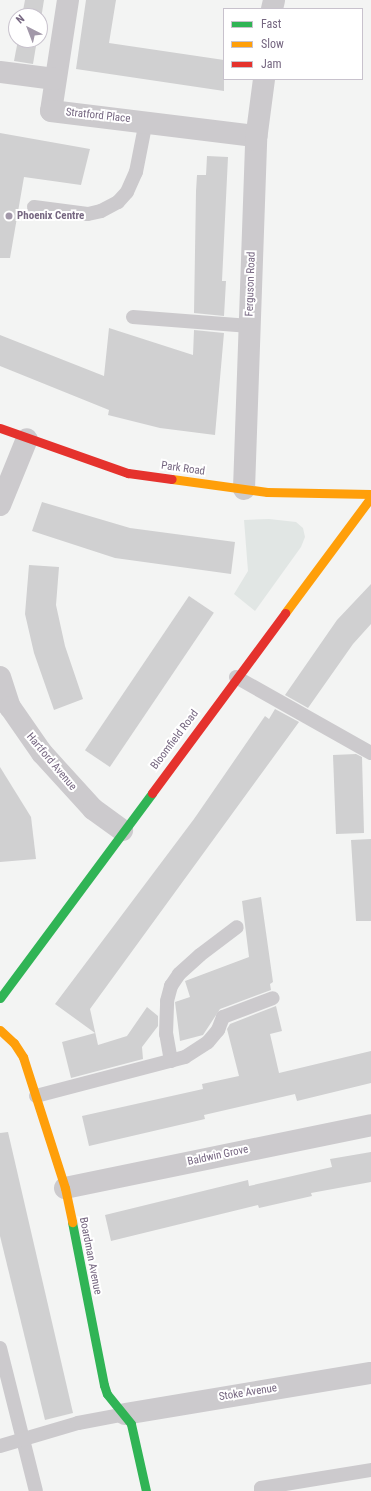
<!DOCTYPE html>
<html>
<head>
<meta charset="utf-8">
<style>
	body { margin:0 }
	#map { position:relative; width:371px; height:1491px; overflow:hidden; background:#f3f4f3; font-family:"Roboto Condensed",sans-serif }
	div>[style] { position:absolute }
	.green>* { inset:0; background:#e1e6e4 }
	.building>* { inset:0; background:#d0d0d1; transform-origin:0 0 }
	.lane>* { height:14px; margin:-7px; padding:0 7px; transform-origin:7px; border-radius:7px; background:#cccacd }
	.street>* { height:22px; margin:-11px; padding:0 11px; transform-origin:11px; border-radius:11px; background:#cccacd }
	.fast>* { height:9px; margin:-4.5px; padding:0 4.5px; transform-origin:4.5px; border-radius:4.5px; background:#30b455 }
	.slow>* { height:9px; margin:-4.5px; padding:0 4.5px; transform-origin:4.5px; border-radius:4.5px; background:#ff9f0a }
	.jam>* { height:9px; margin:-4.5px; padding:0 4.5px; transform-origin:4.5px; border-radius:4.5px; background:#e5322d }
	.dots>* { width:11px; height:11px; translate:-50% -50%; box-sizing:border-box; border:2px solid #fff; border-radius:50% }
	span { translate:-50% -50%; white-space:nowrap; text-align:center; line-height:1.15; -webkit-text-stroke:4px #fff; paint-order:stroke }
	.street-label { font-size:11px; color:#766781 }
	.poi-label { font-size:11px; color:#766781; font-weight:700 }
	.left { translate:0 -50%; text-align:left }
	.legend { position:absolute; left:223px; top:8px; width:140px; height:72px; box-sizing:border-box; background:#fff; border:1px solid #c8c2cd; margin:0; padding:5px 7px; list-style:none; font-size:12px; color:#766781 }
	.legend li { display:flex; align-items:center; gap:8px; height:20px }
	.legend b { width:20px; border:1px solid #c8c2cd }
	.north { position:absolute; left:8px; top:8px; width:40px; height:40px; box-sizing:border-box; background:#fff; border:1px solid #c8c2cd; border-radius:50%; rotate:318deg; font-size:11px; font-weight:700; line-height:16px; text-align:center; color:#766781 }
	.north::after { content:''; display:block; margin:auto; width:14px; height:18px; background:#a298a9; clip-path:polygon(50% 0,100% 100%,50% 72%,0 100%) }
</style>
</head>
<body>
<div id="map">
	<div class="green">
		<div style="clip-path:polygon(269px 519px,296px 522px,303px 528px,305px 537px,301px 547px,255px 611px,234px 594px,248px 571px,244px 520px)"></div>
	</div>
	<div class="building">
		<div style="clip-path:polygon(25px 0,44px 0,40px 25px,40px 16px,22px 16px)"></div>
		<div style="clip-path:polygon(86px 0,116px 0,109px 43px,224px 60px,224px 91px,76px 69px)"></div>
		<div style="clip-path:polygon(18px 40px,37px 40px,33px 64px,14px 61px)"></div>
		<div style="clip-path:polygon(0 133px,90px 149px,81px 185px,24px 177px,10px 258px,0 258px)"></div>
		<div style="clip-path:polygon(207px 156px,228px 157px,222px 281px,226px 281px,224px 316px,194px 313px,196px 191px,197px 175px,206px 175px)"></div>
		<div style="clip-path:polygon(109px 328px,193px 355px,194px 330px,224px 333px,215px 435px,160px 428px,108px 415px,109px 410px,0 366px,0 335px,104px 376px)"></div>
		<div style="clip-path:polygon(42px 502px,130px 528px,235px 542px,231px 574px,115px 558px,32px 531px)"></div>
		<div style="clip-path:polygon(29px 565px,59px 567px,56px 605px,65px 646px,83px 699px,54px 710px,34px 653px,25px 614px)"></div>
		<div style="clip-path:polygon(371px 584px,371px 624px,353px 644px,308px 708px,285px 695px,337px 620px)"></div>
		<div style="left:189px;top:596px;width:30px;height:186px;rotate:34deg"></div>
		<div style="clip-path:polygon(275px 709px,299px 722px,90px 1009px,98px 1045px,127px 1036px,147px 1007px,158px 1016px,158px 1026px,142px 1047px,143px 1059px,71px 1078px,62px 1042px,95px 1033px,55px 1004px,194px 819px,265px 716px,269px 719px)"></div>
		<div style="clip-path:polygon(356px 754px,362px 757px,364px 833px,336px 834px,333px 755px)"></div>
		<div style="clip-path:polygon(0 767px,31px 817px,36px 859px,0 862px)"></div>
		<div style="clip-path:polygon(371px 839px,371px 921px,356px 921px,351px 840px)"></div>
		<div style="clip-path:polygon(261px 897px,273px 982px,270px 984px,271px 990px,220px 1009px,203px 1035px,180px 1041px,175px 1002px,190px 997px,185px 981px,249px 957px,242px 901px)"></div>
		<div style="clip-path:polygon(276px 1006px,282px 1031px,270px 1034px,279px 1073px,371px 1051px,371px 1083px,297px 1101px,295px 1094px,204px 1115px,205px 1119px,89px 1146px,82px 1116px,203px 1089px,202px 1084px,239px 1076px,227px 1029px,230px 1024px)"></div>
		<div style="clip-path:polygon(8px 1132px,73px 1413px,45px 1420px,0 1236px,0 1133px)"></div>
		<div style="clip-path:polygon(371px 1152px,371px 1182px,311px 1193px,312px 1196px,259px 1208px,258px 1205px,111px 1241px,105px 1215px,248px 1180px,249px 1186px,332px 1167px,330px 1159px)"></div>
	</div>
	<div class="lane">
		<div style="left:34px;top:207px;width:54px;rotate:7.4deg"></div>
		<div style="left:88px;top:214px;width:13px;rotate:-13deg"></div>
		<div style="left:101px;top:211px;width:19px;rotate:-28deg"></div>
		<div style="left:118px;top:202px;width:13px;rotate:-48deg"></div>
		<div style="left:127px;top:192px;width:22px;rotate:-66deg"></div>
		<div style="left:136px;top:172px;width:52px;rotate:-78.9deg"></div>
		<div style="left:133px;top:317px;width:117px;rotate:4.4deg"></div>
		<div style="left:236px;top:677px;width:155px;rotate:29.4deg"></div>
		<div style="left:171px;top:1061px;width:27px;rotate:-100deg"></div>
		<div style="left:166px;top:1034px;width:33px;rotate:-88deg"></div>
		<div style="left:167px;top:1001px;width:16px;rotate:-75deg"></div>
		<div style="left:171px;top:986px;width:14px;rotate:-56deg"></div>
		<div style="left:179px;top:974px;width:28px;rotate:-42deg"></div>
		<div style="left:200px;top:955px;width:46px;rotate:-37.1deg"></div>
		<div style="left:36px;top:1096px;width:154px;rotate:-14.7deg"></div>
		<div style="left:185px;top:1057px;width:27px;rotate:-33deg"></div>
		<div style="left:208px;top:1042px;width:16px;rotate:-50deg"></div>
		<div style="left:218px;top:1030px;width:14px;rotate:-69deg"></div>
		<div style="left:223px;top:1017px;width:53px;rotate:-20.8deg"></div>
		<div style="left:0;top:1348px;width:147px;rotate:75.9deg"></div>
		<div style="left:0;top:1446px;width:81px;rotate:-16.4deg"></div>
		<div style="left:78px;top:1423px;width:48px;rotate:-10.8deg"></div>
		<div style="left:261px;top:1491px;width:3px;rotate:-90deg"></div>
		<div style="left:261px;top:1488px;width:111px;rotate:-9.3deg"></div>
	</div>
	<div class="street">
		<div style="left:68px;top:0;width:112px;rotate:98.7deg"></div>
		<div style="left:51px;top:111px;width:207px;rotate:7deg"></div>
		<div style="left:272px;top:9px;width:9px;rotate:-77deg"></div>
		<div style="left:0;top:72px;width:55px;rotate:7.3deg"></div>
		<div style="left:244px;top:489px;width:349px;rotate:-88deg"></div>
		<div style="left:256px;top:140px;width:62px;rotate:-82.5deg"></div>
		<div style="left:0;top:505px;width:71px;rotate:-67.8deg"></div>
		<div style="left:0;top:677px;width:32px;rotate:72deg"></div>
		<div style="left:10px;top:707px;width:56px;rotate:55.2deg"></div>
		<div style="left:42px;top:753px;width:76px;rotate:47.7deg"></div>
		<div style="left:93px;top:809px;width:36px;rotate:36deg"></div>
		<div style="left:65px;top:1188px;width:312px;rotate:-11.6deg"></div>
		<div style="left:125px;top:1414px;width:249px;rotate:-9.5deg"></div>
	</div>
	<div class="fast">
		<div style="left:0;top:998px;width:255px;rotate:-53.4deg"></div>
		<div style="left:72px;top:1222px;width:166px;rotate:78.9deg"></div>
		<div style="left:104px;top:1385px;width:9px;rotate:72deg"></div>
		<div style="left:107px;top:1394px;width:38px;rotate:51deg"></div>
		<div style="left:131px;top:1424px;width:69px;rotate:77.4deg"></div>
	</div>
	<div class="slow">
		<div style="left:172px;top:479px;width:96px;rotate:7.8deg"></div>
		<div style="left:267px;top:492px;width:104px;rotate:1.1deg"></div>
		<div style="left:285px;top:613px;width:144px;rotate:-53.4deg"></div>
		<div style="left:0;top:1030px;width:19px;rotate:43deg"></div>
		<div style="left:14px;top:1043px;width:17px;rotate:57deg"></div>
		<div style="left:23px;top:1057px;width:138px;rotate:72.2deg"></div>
		<div style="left:65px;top:1188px;width:35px;rotate:78deg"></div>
	</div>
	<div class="jam">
		<div style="left:0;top:428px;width:136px;rotate:19.4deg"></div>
		<div style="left:128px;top:473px;width:44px;rotate:7.8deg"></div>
		<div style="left:152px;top:793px;width:224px;rotate:-53.5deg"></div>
	</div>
	<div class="dots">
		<div style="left:9px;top:216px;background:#a298a9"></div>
	</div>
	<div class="street-label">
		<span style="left:98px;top:116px;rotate:6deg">Stratford Place</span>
		<span style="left:251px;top:284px;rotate:-88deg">Ferguson Road</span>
		<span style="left:183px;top:469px;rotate:8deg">Park Road</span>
		<span style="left:175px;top:740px;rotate:-53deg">Bloomfield Road</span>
		<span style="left:51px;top:762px;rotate:50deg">Hartford Avenue</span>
		<span style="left:218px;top:1156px;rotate:-12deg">Baldwin Grove</span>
		<span style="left:90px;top:1256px;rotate:79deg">Boardman Avenue</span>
		<span style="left:248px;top:1393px;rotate:-9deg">Stoke Avenue</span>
	</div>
	<div class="poi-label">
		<span class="left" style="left:17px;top:216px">Phoenix Centre</span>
	</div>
	<ul class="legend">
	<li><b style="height:5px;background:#30b455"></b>Fast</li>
	<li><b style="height:5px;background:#ff9f0a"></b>Slow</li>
	<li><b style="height:5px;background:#e5322d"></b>Jam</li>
	</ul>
	<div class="north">N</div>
</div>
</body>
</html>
